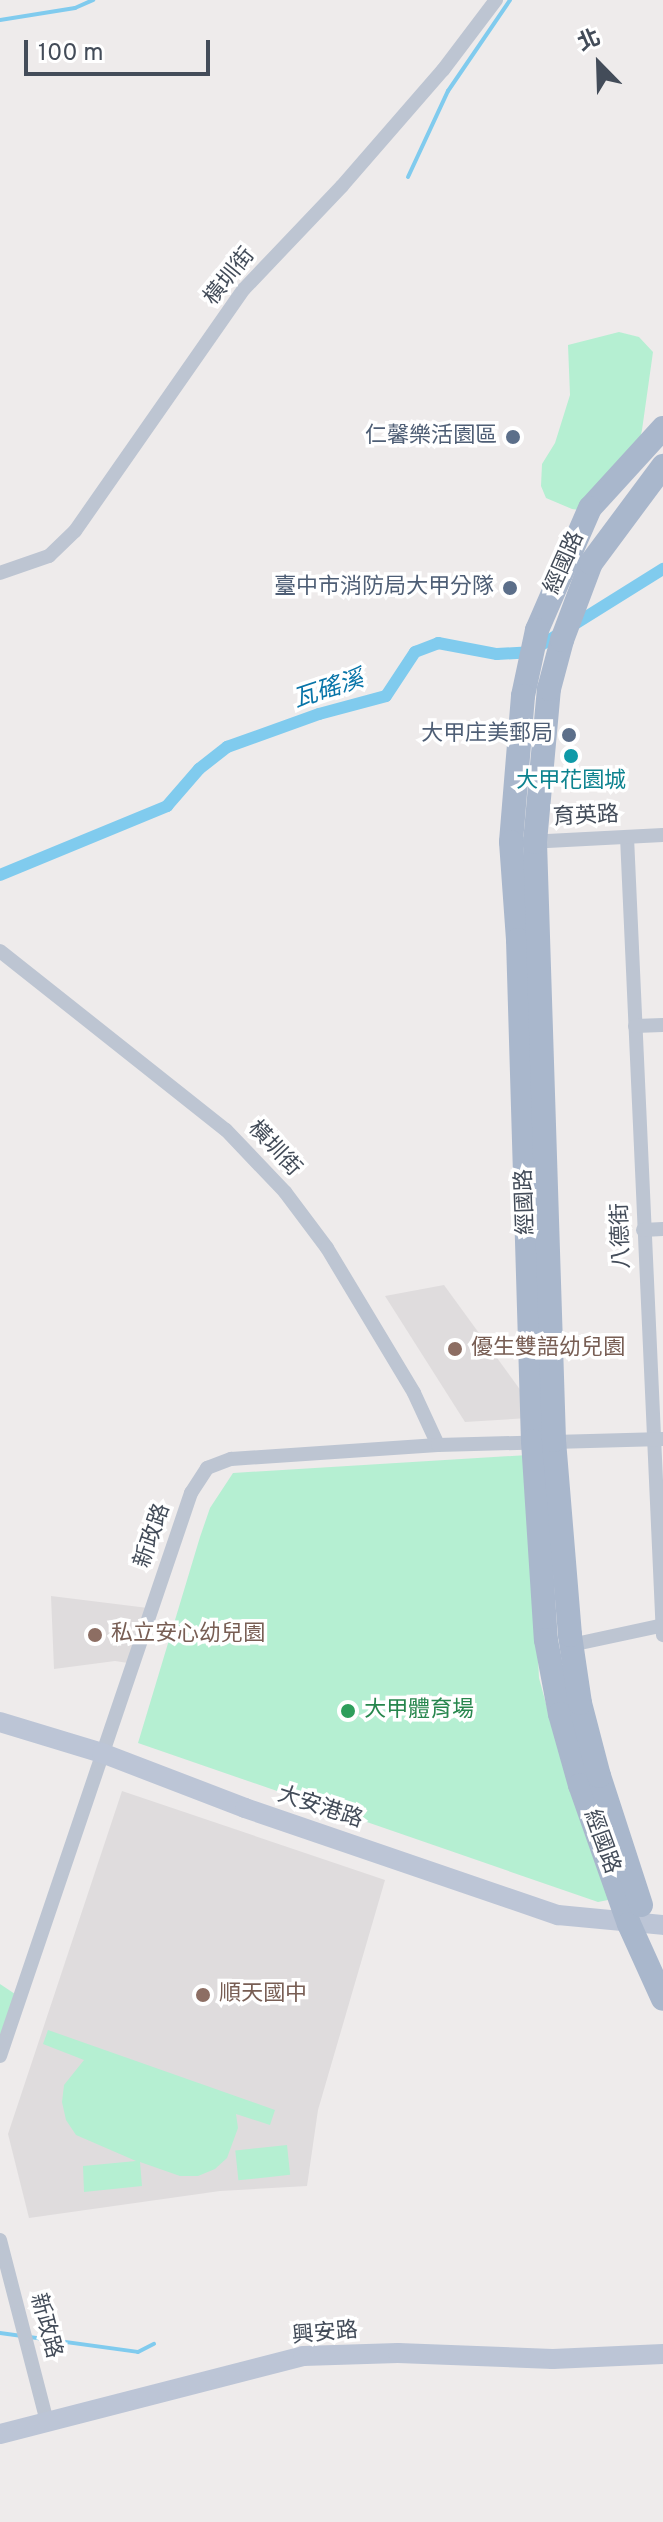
<!DOCTYPE html>
<html>
<head>
<meta charset="utf-8">
<style>
	body { margin:0 }
	#map { position:relative; width:663px; height:2522px; overflow:hidden; background:#eeebeb; font-family:Overpass,"Noto Sans TC",sans-serif }
	div>[style] { position:absolute }
	.education>* { inset:0; background:#dfdcdd }
	.green>* { inset:0; background:#b5efd2; transform-origin:0 0 }
	.stream>* { height:4px; margin:-2px; padding:0 2px; transform-origin:2px; border-radius:2px; background:#80cbee }
	.canal>* { height:12px; margin:-6px; padding:0 6px; transform-origin:6px; border-radius:6px; background:#80cbee }
	.street>* { height:14px; margin:-7px; padding:0 7px; transform-origin:7px; border-radius:7px; background:#bdc5d2 }
	.secondary>* { height:20px; margin:-10px; padding:0 10px; transform-origin:10px; border-radius:10px; background:#bcc5d6 }
	.primary>* { height:24px; margin:-12px; padding:0 12px; transform-origin:12px; border-radius:12px; background:#a9b7cc }
	.dots>* { width:22px; height:22px; translate:-50% -50%; box-sizing:border-box; border:4px solid #fff; border-radius:50% }
	span { translate:-50% -50%; white-space:nowrap; text-align:center; line-height:1.15; -webkit-text-stroke:7px #fff; paint-order:stroke }
	.street-label { font-size:22px; color:#434c59 }
	.service-label { font-size:22px; color:#4e5e75 }
	.right { translate:-100% -50%; text-align:right }
	.culture-label { font-size:22px; color:#0d838f }
	.education-label { font-size:22px; color:#785e54 }
	.left { translate:0 -50%; text-align:left }
	.leisure-label { font-size:22px; color:#27864d }
	.water-label { font-size:24px; color:#0774a8; font-style:italic }
	.north { position:absolute; left:559px; top:24px; width:80px; height:80px; -webkit-text-stroke:6px #fff; paint-order:stroke; rotate:337deg; font-size:22px; font-weight:700; line-height:32px; text-align:center; color:#434c59 }
	.north::after { content:''; display:block; margin:auto; width:28px; height:36px; background:#434c59; clip-path:polygon(50% 0,100% 100%,50% 72%,0 100%) }
	.scale { position:absolute; left:24px; top:40px; width:186px; height:36px; box-sizing:border-box; border:4px solid #434c59; border-top:0; padding-left:10px; font-size:24px; line-height:28px; white-space:nowrap; color:#434c59; -webkit-text-stroke:6px #fff; paint-order:stroke }
</style>
</head>
<body>
<div id="map">
	<div class="education">
		<div style="clip-path:polygon(444px 1285px,529px 1402px,529px 1418px,465px 1422px,385px 1296px)"></div>
		<div style="clip-path:polygon(51px 1596px,148px 1608px,128px 1663px,115px 1661px,54px 1669px)"></div>
		<div style="clip-path:polygon(122px 1791px,385px 1880px,318px 2110px,307px 2186px,220px 2191px,29px 2218px,8px 2134px)"></div>
	</div>
	<div class="green">
		<div style="clip-path:polygon(619px 332px,639px 337px,653px 352px,642px 430px,639px 443px,579px 510px,572px 509px,546px 498px,541px 486px,542px 464px,555px 443px,570px 395px,568px 345px)"></div>
		<div style="clip-path:polygon(528px 1455px,539px 1678px,563px 1766px,613px 1899px,598px 1902px,138px 1743px,200px 1537px,210px 1508px,233px 1473px)"></div>
		<div style="clip-path:polygon(0 1984px,15px 1994px,0 2036px)"></div>
		<div style="clip-path:polygon(48px 2030px,275px 2110px,270px 2125px,236px 2114px,238px 2128px,227px 2158px,215px 2169px,198px 2176px,180px 2176px,140px 2162px,142px 2186px,84px 2192px,83px 2166px,136px 2161px,76px 2135px,66px 2120px,62px 2102px,64px 2085px,84px 2060px,43px 2044px)"></div>
		<div style="left:287px;top:2145px;width:30px;height:52px;rotate:84deg"></div>
	</div>
	<div class="stream">
		<div style="left:0;top:20px;width:76px;rotate:-9.1deg"></div>
		<div style="left:75px;top:8px;width:20px;rotate:-24deg"></div>
		<div style="left:408px;top:177px;width:95px;rotate:-65.1deg"></div>
		<div style="left:448px;top:91px;width:110px;rotate:-55.7deg"></div>
		<div style="left:0;top:2333px;width:139px;rotate:7.8deg"></div>
		<div style="left:138px;top:2352px;width:18px;rotate:-27deg"></div>
	</div>
	<div class="canal">
		<div style="left:0;top:875px;width:181px;rotate:-22.4deg"></div>
		<div style="left:167px;top:806px;width:49px;rotate:-49.1deg"></div>
		<div style="left:199px;top:769px;width:36px;rotate:-38deg"></div>
		<div style="left:227px;top:747px;width:98px;rotate:-19.7deg"></div>
		<div style="left:319px;top:714px;width:69px;rotate:-15deg"></div>
		<div style="left:386px;top:696px;width:53px;rotate:-56.6deg"></div>
		<div style="left:415px;top:652px;width:25px;rotate:-21deg"></div>
		<div style="left:438px;top:643px;width:60px;rotate:10.6deg"></div>
		<div style="left:497px;top:654px;width:33px;rotate:-3deg"></div>
		<div style="left:530px;top:652px;width:157px;rotate:-32deg"></div>
	</div>
	<div class="street">
		<div style="left:0;top:573px;width:52px;rotate:-19.1deg"></div>
		<div style="left:49px;top:556px;width:36px;rotate:-44deg"></div>
		<div style="left:75px;top:531px;width:295px;rotate:-55.1deg"></div>
		<div style="left:244px;top:289px;width:142px;rotate:-46.4deg"></div>
		<div style="left:342px;top:186px;width:154px;rotate:-49deg"></div>
		<div style="left:443px;top:70px;width:88px;rotate:-52.9deg"></div>
		<div style="left:627px;top:837px;width:799px;rotate:87.42deg"></div>
		<div style="left:528px;top:842px;width:135px;rotate:-3deg"></div>
		<div style="left:0;top:951px;width:288px;rotate:38.4deg"></div>
		<div style="left:226px;top:1130px;width:86px;rotate:46.4deg"></div>
		<div style="left:285px;top:1192px;width:70px;rotate:53.1deg"></div>
		<div style="left:327px;top:1248px;width:169px;rotate:59deg"></div>
		<div style="left:414px;top:1393px;width:57px;rotate:65.2deg"></div>
		<div style="left:635px;top:1026px;width:28px;rotate:-2deg"></div>
		<div style="left:643px;top:1230px;width:20px;rotate:-3deg"></div>
		<div style="left:571px;top:1645px;width:91px;rotate:-12.1deg"></div>
		<div style="left:0;top:2056px;width:595px;rotate:-71.26deg"></div>
		<div style="left:191px;top:1493px;width:30px;rotate:-57deg"></div>
		<div style="left:207px;top:1468px;width:26px;rotate:-21deg"></div>
		<div style="left:231px;top:1459px;width:207px;rotate:-3.9deg"></div>
		<div style="left:438px;top:1445px;width:225px;rotate:-1.5deg"></div>
		<div style="left:0;top:2240px;width:188px;rotate:75.5deg"></div>
	</div>
	<div class="secondary">
		<div style="left:0;top:1722px;width:107px;rotate:16.9deg"></div>
		<div style="left:102px;top:1753px;width:153px;rotate:21deg"></div>
		<div style="left:245px;top:1808px;width:331px;rotate:18.9deg"></div>
		<div style="left:558px;top:1915px;width:105px;rotate:5.4deg"></div>
		<div style="left:0;top:2434px;width:313px;rotate:-14.4deg"></div>
		<div style="left:303px;top:2356px;width:95px;rotate:-1.8deg"></div>
		<div style="left:398px;top:2353px;width:155px;rotate:2.2deg"></div>
		<div style="left:553px;top:2359px;width:110px;rotate:-2.6deg"></div>
	</div>
	<div class="primary">
		<div style="left:663px;top:428px;width:108px;rotate:132.4deg"></div>
		<div style="left:590px;top:508px;width:133px;rotate:113.5deg"></div>
		<div style="left:537px;top:630px;width:67px;rotate:102deg"></div>
		<div style="left:523px;top:696px;width:146px;rotate:94.7deg"></div>
		<div style="left:511px;top:842px;width:98px;rotate:85.9deg"></div>
		<div style="left:518px;top:940px;width:501px;rotate:88.29deg"></div>
		<div style="left:533px;top:1441px;width:199px;rotate:86.3deg"></div>
		<div style="left:546px;top:1640px;width:75px;rotate:79.3deg"></div>
		<div style="left:560px;top:1714px;width:74px;rotate:74.3deg"></div>
		<div style="left:580px;top:1785px;width:147px;rotate:70.6deg"></div>
		<div style="left:629px;top:1924px;width:82px;rotate:65.6deg"></div>
		<div style="left:641px;top:1905px;width:136px;rotate:-108deg"></div>
		<div style="left:599px;top:1776px;width:75px;rotate:-104.6deg"></div>
		<div style="left:580px;top:1703px;width:69px;rotate:-98.4deg"></div>
		<div style="left:570px;top:1635px;width:196px;rotate:-94.7deg"></div>
		<div style="left:554px;top:1440px;width:598px;rotate:-91.82deg"></div>
		<div style="left:535px;top:842px;width:154px;rotate:-84.8deg"></div>
		<div style="left:549px;top:689px;width:51px;rotate:-75.1deg"></div>
		<div style="left:562px;top:640px;width:82px;rotate:-69.4deg"></div>
		<div style="left:591px;top:563px;width:121px;rotate:-53.4deg"></div>
	</div>
	<div class="dots">
		<div style="left:513px;top:437px;background:#5c6f8a"></div>
		<div style="left:510px;top:588px;background:#5c6f8a"></div>
		<div style="left:569px;top:735px;background:#5c6f8a"></div>
		<div style="left:571px;top:756px;background:#0f9aa8"></div>
		<div style="left:455px;top:1349px;background:#8d6e63"></div>
		<div style="left:95px;top:1635px;background:#8d6e63"></div>
		<div style="left:348px;top:1711px;background:#2e9e5b"></div>
		<div style="left:203px;top:1995px;background:#8d6e63"></div>
	</div>
	<div class="street-label">
		<span style="left:230px;top:277px;rotate:-51deg">橫圳街</span>
		<span style="left:565px;top:563px;rotate:-66deg">經國路</span>
		<span style="left:586px;top:817px;rotate:-3deg">育英路</span>
		<span style="left:274px;top:1149px;rotate:47deg">橫圳街</span>
		<span style="left:526px;top:1202px;rotate:-92deg">經國路</span>
		<span style="left:622px;top:1236px;rotate:-92deg">八德街</span>
		<span style="left:153px;top:1536px;rotate:-71deg">新政路</span>
		<span style="left:320px;top:1808px;rotate:18deg">大安港路</span>
		<span style="left:601px;top:1842px;rotate:70deg">經國路</span>
		<span style="left:45px;top:2326px;rotate:75deg">新政路</span>
		<span style="left:325px;top:2334px;rotate:-5deg">興安路</span>
	</div>
	<div class="service-label">
		<span class="right" style="left:497px;top:437px">仁馨樂活園區</span>
		<span class="right" style="left:494px;top:588px">臺中市消防局大甲分隊</span>
		<span class="right" style="left:553px;top:735px">大甲庄美郵局</span>
	</div>
	<div class="culture-label">
		<span style="left:571px;top:782px">大甲花園城</span>
	</div>
	<div class="education-label">
		<span class="left" style="left:471px;top:1349px">優生雙語幼兒園</span>
		<span class="left" style="left:111px;top:1635px">私立安心幼兒園</span>
		<span class="left" style="left:219px;top:1995px">順天國中</span>
	</div>
	<div class="leisure-label">
		<span class="left" style="left:364px;top:1711px">大甲體育場</span>
	</div>
	<div class="water-label">
		<span style="left:329px;top:691px;rotate:-18deg">瓦磘溪</span>
	</div>
	<div class="north">北</div>
	<div class="scale">100 m</div>
</div>
</body>
</html>
